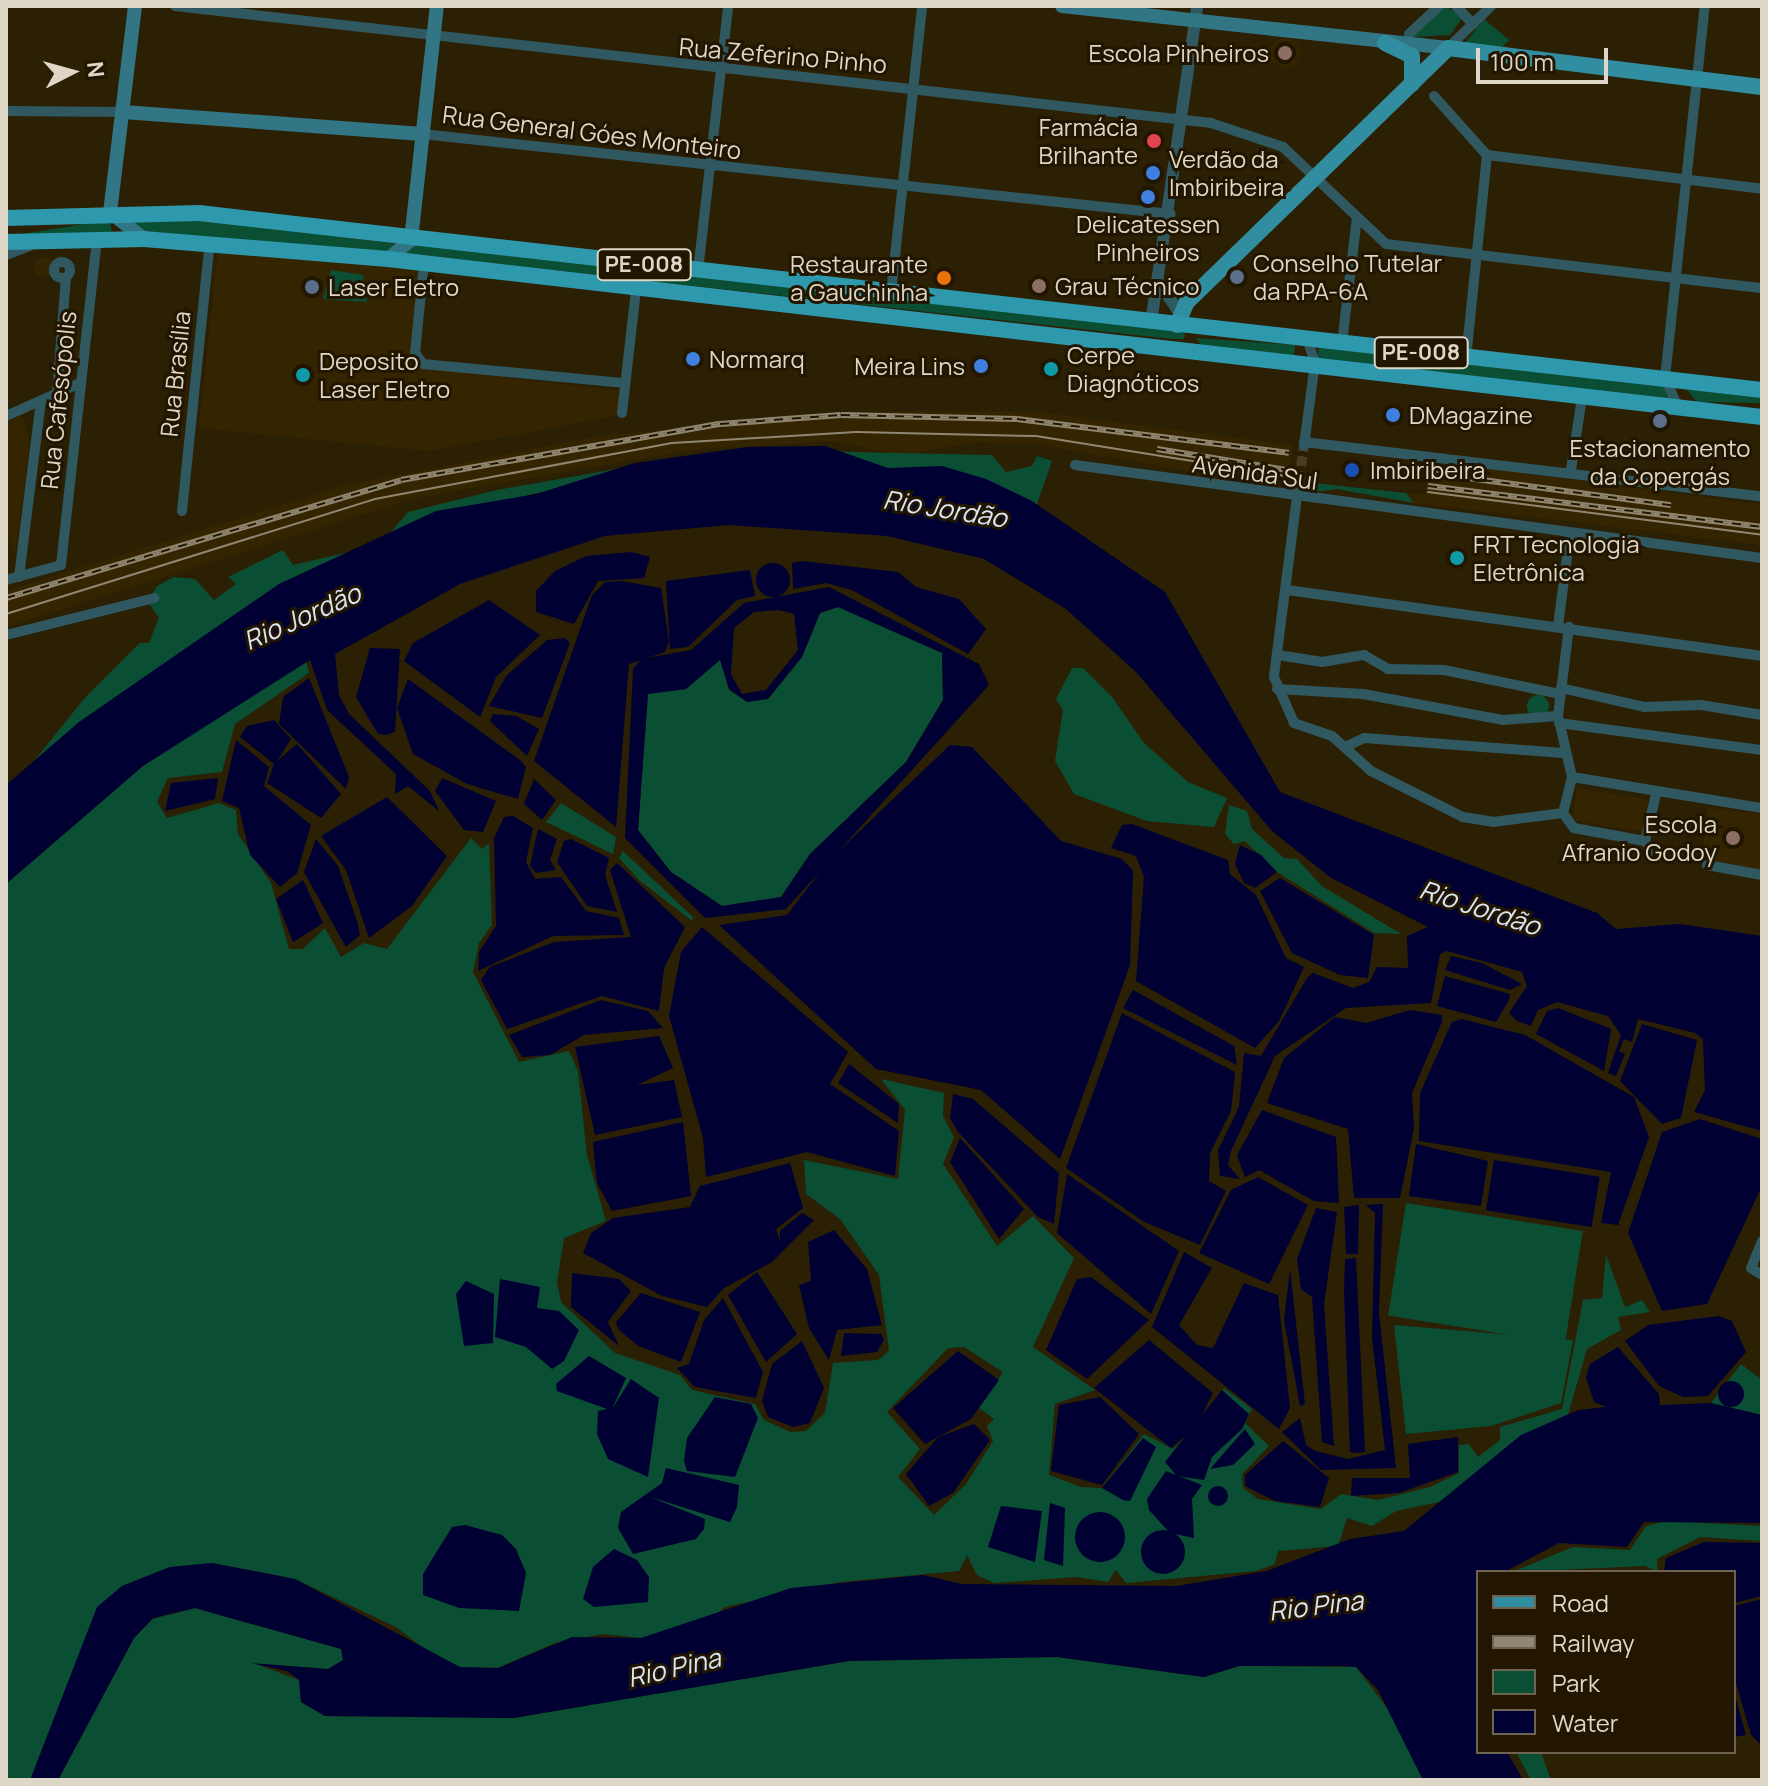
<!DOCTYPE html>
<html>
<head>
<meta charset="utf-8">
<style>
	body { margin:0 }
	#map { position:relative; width:1768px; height:1786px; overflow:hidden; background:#2c2004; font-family:Manrope,sans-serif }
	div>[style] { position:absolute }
	.built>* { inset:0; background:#342500; transform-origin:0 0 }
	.round { border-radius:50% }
	.green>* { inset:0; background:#0a4e34; transform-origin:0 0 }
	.water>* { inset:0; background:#003; transform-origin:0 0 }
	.minor-tunnel>* { height:10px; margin-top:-5px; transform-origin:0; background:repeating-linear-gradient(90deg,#473b21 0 10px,transparent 0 15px) }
	.minor>* { height:10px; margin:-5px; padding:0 5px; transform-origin:5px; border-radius:5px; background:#305861 }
	.minor>.ring { margin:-5px; padding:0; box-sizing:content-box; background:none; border:10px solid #305861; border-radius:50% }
	.tertiary>* { height:12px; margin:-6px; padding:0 6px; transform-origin:6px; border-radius:6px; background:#305861 }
	.secondary>* { height:14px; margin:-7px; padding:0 7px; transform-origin:7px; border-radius:7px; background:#327685 }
	.primary>* { height:16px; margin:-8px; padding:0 8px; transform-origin:8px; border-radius:8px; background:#308ea0 }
	.trunk>* { height:16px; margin:-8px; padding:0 8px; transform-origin:8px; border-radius:8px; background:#2e98ac }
	.tram>* { height:2px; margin:-1px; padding:0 1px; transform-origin:1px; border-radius:1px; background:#908671 }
	.rail>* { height:6px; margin-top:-3px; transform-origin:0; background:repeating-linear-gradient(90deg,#221600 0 9px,#908671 0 18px); box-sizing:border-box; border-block:2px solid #908671 }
	.dots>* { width:22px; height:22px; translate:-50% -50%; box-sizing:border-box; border:4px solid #221600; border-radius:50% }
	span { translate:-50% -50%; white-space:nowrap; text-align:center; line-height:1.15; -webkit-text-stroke:6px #221600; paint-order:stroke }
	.shield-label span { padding:2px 6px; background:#221600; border:2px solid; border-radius:6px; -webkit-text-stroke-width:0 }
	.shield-label { font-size:22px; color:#ded6c7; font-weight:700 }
	.poi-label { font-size:24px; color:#ded6c7 }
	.right { translate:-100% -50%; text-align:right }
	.left { translate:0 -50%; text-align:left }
	.street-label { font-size:24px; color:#ded6c7 }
	.water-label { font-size:26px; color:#dae5f7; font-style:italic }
	.frame { position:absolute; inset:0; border:8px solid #ded6c7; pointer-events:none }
	.legend { position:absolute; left:1476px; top:1570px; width:260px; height:184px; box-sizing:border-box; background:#221600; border:2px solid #6d6350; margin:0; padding:10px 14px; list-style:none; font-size:24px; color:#ded6c7 }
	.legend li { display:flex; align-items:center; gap:16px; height:40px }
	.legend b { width:40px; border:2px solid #6d6350 }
	.north { position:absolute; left:32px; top:32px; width:80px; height:80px; -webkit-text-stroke:6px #221600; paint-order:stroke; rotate:84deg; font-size:22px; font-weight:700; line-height:32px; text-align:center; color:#ded6c7 }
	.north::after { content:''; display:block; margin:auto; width:28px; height:36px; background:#ded6c7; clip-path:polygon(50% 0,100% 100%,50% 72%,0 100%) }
	.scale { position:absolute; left:1476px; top:48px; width:132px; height:36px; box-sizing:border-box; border:4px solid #ded6c7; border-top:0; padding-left:10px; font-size:24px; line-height:28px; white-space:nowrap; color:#ded6c7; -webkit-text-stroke:6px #221600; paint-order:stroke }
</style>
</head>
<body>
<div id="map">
	<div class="built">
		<div class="round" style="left:1270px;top:38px;width:30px;height:30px"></div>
		<div style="clip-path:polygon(218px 250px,420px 269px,410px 367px,621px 391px,618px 415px,431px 451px,199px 428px)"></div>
		<div class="round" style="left:34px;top:257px;width:20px;height:20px"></div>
		<div style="clip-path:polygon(895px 411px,1037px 412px,1293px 445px,1288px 480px,1183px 470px,1042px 445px,977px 442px,901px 455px,834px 441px,692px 450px,415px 498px,6px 627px,6px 591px,343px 486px,604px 435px)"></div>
		<div style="clip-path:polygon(22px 415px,30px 440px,15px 558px,6px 532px,6px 423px)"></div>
		<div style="clip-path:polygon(1429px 461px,1762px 505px,1762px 545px,1414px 503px,1406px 493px,1425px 495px)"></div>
		<div style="left:1577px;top:788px;width:73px;height:33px;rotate:9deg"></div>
		<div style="clip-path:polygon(1708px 808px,1762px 814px,1762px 873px,1701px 862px)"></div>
	</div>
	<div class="green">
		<div style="clip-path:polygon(1445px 6px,1463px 17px,1450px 35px,1412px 37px)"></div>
		<div style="clip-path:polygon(1484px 19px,1509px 40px,1500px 49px,1465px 43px)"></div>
		<div style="left:110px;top:220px;width:13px;height:104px;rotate:81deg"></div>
		<div style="clip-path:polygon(131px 220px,220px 220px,396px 244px,383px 254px,145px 231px)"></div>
		<div style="clip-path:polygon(410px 244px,605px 264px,1185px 332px,1184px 339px,1172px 339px,398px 253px)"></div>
		<div style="clip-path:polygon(331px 270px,363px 275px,367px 302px,323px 299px)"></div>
		<div style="clip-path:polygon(1196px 338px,1295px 345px,1294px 356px,1203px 347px)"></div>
		<div style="clip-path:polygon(1319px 346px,1664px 383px,1671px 401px,1317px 360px)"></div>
		<div style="clip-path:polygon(1686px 389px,1762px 398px,1762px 403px,1697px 402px)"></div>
		<div style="clip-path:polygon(807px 451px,992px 455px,1006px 472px,1032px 466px,1037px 456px,1052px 461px,1033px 515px,645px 475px,532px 494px,494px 506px,14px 786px,83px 700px,140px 643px,149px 643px,159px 618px,148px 602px,157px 586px,174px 577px,195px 579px,214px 600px,236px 584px,228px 577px,283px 550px,293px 565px,380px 545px,408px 512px,497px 490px,622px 468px)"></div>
		<div style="clip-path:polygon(1314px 483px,1406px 493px,1414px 503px,1337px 489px,1315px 492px)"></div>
		<div style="clip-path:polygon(838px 607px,942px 653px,943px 700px,906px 762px,810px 854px,781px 897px,722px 906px,671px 872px,638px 830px,648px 694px,686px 689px,720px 659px,729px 690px,747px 702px,768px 699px,802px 657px,820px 613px)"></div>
		<div style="clip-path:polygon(evenodd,306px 661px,309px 673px,235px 724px,222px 772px,168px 778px,157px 802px,167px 818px,219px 803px,236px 810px,238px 834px,271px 883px,289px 949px,303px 949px,325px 928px,341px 957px,364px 943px,387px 949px,471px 838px,482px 849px,489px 843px,492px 925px,479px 943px,473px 972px,519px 1062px,569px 1051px,578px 1071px,587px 1155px,606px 1221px,564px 1238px,557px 1282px,561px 1302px,615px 1353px,680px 1375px,692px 1390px,755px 1404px,764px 1420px,790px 1432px,806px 1431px,825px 1413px,833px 1363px,878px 1360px,889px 1351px,879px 1275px,840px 1219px,806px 1194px,804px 1160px,898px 1179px,905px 1110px,881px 1079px,944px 1093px,943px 1116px,954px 1137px,943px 1164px,997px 1246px,1033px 1216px,1074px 1258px,1033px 1347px,1095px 1390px,1055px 1404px,1049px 1475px,1081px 1487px,1102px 1488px,1144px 1434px,1173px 1449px,1202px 1423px,1224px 1388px,1252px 1409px,1245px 1423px,1269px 1446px,1242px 1474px,1243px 1488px,1258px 1499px,1321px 1509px,1341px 1494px,1378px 1500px,1430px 1487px,1459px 1473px,1459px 1445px,1469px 1444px,1478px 1457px,1500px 1440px,1500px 1427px,1562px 1409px,1583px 1300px,1602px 1298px,1606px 1255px,1625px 1307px,1642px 1300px,1650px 1312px,1618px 1317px,1621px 1330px,1587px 1349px,1567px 1418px,1444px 1501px,1396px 1511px,1372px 1526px,1347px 1518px,1338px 1546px,1278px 1551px,1275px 1564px,1256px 1571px,1126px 1583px,1116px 1570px,1108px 1582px,1076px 1577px,994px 1583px,977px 1575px,967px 1555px,959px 1571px,840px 1582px,725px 1607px,705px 1623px,641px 1638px,603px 1634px,555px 1643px,498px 1668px,460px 1667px,435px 1657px,396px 1627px,295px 1579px,212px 1563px,170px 1567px,122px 1586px,79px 1655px,37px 1770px,30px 1780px,6px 1780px,6px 884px,143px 766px,306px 661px,964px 1347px,1003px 1372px,979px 1408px,994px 1419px,987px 1426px,993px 1441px,966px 1484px,934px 1515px,898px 1477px,920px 1449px,887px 1412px,948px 1348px,964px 1347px)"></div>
		<div style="clip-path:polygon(1072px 668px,1083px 668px,1112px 697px,1144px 743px,1188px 782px,1227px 798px,1214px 827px,1147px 821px,1074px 794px,1055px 761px,1063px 710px,1056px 699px)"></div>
		<div class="round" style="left:1527px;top:695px;width:22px;height:22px"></div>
		<div style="clip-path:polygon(561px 803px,616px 837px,613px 854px,546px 822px)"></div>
		<div style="clip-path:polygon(1229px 805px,1247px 811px,1252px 829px,1284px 858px,1297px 859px,1322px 886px,1401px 934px,1374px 933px,1277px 872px,1245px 841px,1234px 844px,1225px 834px)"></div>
		<div style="clip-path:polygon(623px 851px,693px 917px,692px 921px,639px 880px,619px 858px)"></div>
		<div style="left:1406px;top:1203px;width:179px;height:114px;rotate:9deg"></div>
		<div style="clip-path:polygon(1394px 1325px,1573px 1340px,1561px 1403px,1491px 1426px,1406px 1434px)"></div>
		<div style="clip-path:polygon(1741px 1364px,1762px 1380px,1762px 1415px,1711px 1403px)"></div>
		<div style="clip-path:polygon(1666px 1521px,1762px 1526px,1762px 1541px,1700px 1537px,1657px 1559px,1658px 1572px,1645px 1566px,1512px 1572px,1573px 1547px,1630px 1550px,1646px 1526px)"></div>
		<div style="clip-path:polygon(195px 1608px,341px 1649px,343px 1660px,328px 1669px,256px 1664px,299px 1680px,301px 1702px,325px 1716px,514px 1718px,849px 1661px,1057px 1657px,1204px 1677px,1239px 1666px,1356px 1667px,1403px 1729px,1423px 1780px,58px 1780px,134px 1638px,153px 1619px)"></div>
		<div style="clip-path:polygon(1516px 1752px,1541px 1752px,1551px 1780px,1531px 1780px)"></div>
	</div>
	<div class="water">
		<div style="clip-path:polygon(825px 446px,888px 468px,942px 466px,986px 479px,1032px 501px,1165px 592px,1280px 792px,1597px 913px,1616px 929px,1680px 924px,1762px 936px,1762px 1131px,1694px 1112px,1705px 1090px,1703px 1039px,1695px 1033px,1638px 1019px,1632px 1042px,1624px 1039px,1619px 1051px,1625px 1054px,1616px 1076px,1608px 1073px,1621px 1035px,1608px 1016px,1557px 1002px,1538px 1010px,1531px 1026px,1517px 1021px,1509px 1013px,1527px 986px,1522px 972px,1447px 951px,1440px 954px,1431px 1003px,1346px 1008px,1275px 1056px,1231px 1151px,1228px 1165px,1240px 1179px,1220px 1176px,1218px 1150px,1239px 1107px,1244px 1053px,1261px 1056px,1307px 978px,1313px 973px,1353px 988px,1369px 982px,1377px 967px,1408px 968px,1407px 936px,1428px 927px,1331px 878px,1272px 831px,1136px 672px,1066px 609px,984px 559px,887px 536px,729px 525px,605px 536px,460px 584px,335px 654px,339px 695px,349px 714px,430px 791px,439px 811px,408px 786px,395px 794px,396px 774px,327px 710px,310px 660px,143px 766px,6px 884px,6px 785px,79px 722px,279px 584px,436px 511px,536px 494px,635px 463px,748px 447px)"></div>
		<div style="clip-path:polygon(631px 552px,650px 557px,644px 578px,598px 581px,574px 624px,536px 612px,536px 591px,555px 571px,586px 556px)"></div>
		<div style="clip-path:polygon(803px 561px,898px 572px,916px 587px,959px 599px,986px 629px,968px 654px,852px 590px,826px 583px,793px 589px,792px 563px)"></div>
		<div class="round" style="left:756px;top:563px;width:34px;height:34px"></div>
		<div style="clip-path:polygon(750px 570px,755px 596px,737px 600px,688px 647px,670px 649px,666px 581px)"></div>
		<div style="clip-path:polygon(621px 581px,661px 588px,669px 641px,665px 652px,629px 664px,616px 827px,534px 761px,592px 595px,605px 582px)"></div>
		<div style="clip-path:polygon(evenodd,829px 587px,979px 664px,989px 685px,786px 909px,705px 918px,625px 838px,633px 669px,641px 659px,691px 650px,744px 603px,829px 587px,838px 607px,942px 653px,943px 700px,906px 762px,810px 854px,781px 897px,722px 906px,671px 872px,638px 830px,648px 694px,686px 689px,720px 660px,729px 689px,747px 702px,768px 699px,802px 657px,820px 613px,838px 607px,829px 587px,779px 610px,794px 614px,798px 650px,766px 690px,742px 694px,731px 674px,734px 628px,754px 612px,779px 610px)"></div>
		<div style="clip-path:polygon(489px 600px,540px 635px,496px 677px,480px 717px,404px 661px,413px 643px)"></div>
		<div style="clip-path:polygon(565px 638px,570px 643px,542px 718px,489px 706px,507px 675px,547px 640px)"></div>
		<div style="clip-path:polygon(370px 648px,400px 649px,395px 732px,386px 735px,378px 734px,356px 697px)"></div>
		<div style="clip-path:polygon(309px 678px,349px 777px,346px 789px,279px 724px,283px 697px)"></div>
		<div style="clip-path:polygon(408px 679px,520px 760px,526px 767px,518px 799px,467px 784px,413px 754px,397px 708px)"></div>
		<div style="clip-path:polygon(516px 716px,539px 729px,527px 756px,490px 721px,493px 714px)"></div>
		<div style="clip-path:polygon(274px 720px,291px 739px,277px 761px,297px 744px,341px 794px,321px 818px,267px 783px,274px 764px,240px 737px,247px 726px)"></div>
		<div style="clip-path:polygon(236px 740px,269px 767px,264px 786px,311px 825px,297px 873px,280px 887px,250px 855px,239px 808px,222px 801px)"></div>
		<div style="clip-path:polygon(950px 745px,972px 747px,1061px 841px,1122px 859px,1133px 871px,1130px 965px,1060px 1159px,981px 1090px,876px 1069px,719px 925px,787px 915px,828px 861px)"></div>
		<div style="clip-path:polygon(218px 778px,215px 799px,165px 811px,171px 783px)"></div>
		<div style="clip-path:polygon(442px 778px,496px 801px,483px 832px,464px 830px,435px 791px)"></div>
		<div style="clip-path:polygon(534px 779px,556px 800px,542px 820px,524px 804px)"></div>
		<div style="clip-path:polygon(387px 797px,447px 856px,412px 906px,369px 938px,346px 870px,321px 836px)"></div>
		<div style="clip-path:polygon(513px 816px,533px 828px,526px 862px,535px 879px,561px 877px,586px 911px,619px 918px,624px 935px,553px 936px,478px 971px,479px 952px,496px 926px,494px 838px,504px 817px)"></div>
		<div style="clip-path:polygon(1132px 824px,1228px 860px,1230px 874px,1256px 895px,1286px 958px,1304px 967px,1279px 1021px,1255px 1048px,1136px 981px,1144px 877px,1136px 856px,1111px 848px,1122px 825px)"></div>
		<div style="clip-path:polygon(538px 829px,557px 839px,550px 860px,556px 870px,536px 873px,530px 866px)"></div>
		<div style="clip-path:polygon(316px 839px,338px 866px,358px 924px,360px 935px,346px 947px,304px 872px)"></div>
		<div style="clip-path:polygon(571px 839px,609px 858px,605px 875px,617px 912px,587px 906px,557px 862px,564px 841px)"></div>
		<div style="clip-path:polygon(1240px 845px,1261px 855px,1277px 872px,1255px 888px,1244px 883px,1235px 864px)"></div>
		<div style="clip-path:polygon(617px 863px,685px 927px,664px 968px,659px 1011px,602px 996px,507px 1029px,481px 980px,490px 967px,554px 942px,631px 937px,610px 870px)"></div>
		<div style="clip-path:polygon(1280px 878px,1374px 935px,1368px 978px,1340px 975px,1292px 953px,1260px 891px)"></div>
		<div style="clip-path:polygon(303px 880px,323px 923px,293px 942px,276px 899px)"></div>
		<div style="clip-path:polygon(702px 927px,848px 1052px,830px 1084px,899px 1131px,895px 1176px,807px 1152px,706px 1177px,703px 1138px,669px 1016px,681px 952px)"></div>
		<div style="clip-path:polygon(1451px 956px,1482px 963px,1522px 984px,1510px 990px,1445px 970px)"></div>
		<div style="clip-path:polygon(1445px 976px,1510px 994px,1509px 1000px,1496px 1022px,1437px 1006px)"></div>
		<div style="clip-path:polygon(1133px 990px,1234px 1046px,1237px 1065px,1123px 1008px)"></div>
		<div style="clip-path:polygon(601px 1000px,648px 1011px,663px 1028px,584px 1035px,550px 1055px,522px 1057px,509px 1035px)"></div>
		<div style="clip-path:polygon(1558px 1008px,1611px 1029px,1604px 1071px,1536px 1034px,1547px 1011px)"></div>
		<div style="clip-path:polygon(1410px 1010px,1442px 1015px,1442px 1022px,1412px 1093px,1414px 1128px,1400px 1198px,1354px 1198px,1348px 1129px,1267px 1103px,1284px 1058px,1335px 1017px,1366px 1023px)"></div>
		<div style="clip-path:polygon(1122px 1013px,1235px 1072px,1231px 1111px,1210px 1153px,1209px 1181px,1226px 1191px,1200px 1245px,1144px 1222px,1066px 1168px)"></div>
		<div style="clip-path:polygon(1462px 1019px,1525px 1035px,1634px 1097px,1649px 1137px,1618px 1225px,1601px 1223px,1611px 1172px,1419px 1141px,1420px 1093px,1452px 1022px)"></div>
		<div style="clip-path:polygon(1642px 1024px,1697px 1040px,1681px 1118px,1662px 1124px,1620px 1081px)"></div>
		<div style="clip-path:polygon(659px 1036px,673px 1068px,637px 1085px,674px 1080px,682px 1117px,595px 1135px,575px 1047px)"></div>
		<div style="clip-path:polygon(849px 1064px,899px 1104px,898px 1123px,838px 1083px)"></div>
		<div style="clip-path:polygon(953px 1094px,973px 1099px,1059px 1173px,1054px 1224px,1038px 1217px,958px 1132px,950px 1118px)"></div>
		<div style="clip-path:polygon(1262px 1110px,1336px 1137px,1339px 1203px,1314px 1201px,1259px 1170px,1245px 1177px,1237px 1155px)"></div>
		<div style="clip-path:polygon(1700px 1119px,1762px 1139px,1762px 1186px,1707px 1304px,1662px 1311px,1628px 1233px,1662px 1132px)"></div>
		<div style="clip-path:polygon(683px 1122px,691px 1196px,612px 1211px,597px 1183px,593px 1142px)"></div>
		<div style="clip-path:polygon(960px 1138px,1024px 1209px,999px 1239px,950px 1162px)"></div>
		<div style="clip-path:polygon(1416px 1144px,1488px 1161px,1481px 1206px,1409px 1196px)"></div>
		<div style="left:1494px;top:1160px;width:107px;height:51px;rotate:9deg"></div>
		<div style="clip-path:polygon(790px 1163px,803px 1208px,776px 1229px,780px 1241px,780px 1231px,802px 1213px,814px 1220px,772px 1262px,724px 1288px,707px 1307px,662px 1296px,583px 1253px,591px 1233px,613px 1218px,690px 1207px,700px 1186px)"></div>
		<div style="clip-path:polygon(1067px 1174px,1179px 1251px,1151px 1314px,1057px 1233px)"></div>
		<div style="clip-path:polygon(1258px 1177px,1308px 1205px,1269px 1284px,1199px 1253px,1231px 1190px)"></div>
		<div style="clip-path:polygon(1383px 1204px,1379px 1313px,1396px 1468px,1321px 1470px,1282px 1432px,1300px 1418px,1306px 1445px,1316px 1451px,1348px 1459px,1385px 1450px,1372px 1338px,1375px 1213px,1366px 1205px)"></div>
		<div style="clip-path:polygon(1359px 1205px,1358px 1254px,1346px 1254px,1344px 1207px)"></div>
		<div style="clip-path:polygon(1316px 1208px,1337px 1212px,1324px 1304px,1334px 1446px,1322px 1442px,1312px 1297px,1301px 1289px,1297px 1259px)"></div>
		<div style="clip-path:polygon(834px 1230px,867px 1269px,882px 1325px,837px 1330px,829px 1360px,809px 1328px,799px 1285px,811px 1281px,808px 1242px)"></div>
		<div style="clip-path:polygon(1184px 1252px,1212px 1268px,1179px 1325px,1197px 1345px,1213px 1348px,1244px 1283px,1278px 1295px,1290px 1408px,1279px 1429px,1152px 1327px)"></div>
		<div style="clip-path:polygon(1356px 1258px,1365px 1452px,1357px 1453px,1350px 1452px,1344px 1292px,1345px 1259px)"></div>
		<div style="clip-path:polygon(1290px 1269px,1305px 1404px,1300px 1406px,1284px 1320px)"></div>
		<div style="clip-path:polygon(757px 1272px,797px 1334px,766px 1362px,728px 1295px)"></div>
		<div style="clip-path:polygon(572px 1273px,619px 1279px,631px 1291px,608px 1322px,619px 1346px,571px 1307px)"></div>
		<div style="clip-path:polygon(1091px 1277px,1149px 1320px,1087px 1379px,1046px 1350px,1077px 1279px)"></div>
		<div style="clip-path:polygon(500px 1279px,540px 1287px,537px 1308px,559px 1311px,579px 1330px,564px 1361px,552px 1369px,526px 1347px,495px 1337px)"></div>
		<div style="clip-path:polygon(466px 1281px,494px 1294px,493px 1343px,464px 1346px,456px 1294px)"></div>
		<div style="clip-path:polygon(641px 1293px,700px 1312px,681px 1362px,638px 1346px,618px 1329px,616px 1322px)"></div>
		<div style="clip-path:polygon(723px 1298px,763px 1372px,756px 1398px,695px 1387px,677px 1368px,689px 1364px,704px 1320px)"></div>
		<div style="clip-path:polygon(1719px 1316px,1732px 1321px,1746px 1352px,1708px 1396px,1683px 1397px,1659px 1386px,1625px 1341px,1648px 1325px)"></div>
		<div style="clip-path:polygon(844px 1333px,881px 1334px,884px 1340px,877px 1352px,841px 1356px)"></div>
		<div style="clip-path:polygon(1149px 1340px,1213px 1393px,1196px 1427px,1171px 1448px,1094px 1388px)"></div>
		<div style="clip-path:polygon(802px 1341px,824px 1388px,810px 1423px,793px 1427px,768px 1417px,762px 1401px,772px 1364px)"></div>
		<div style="clip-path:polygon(1618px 1347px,1659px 1394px,1660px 1405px,1711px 1403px,1762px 1415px,1762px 1523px,1644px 1522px,1627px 1547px,1559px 1543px,1504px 1572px,1478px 1572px,1478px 1752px,1507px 1752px,1523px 1780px,1423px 1780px,1378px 1690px,1356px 1667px,1343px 1666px,1239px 1666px,1204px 1677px,1057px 1657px,849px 1661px,514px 1718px,325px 1716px,301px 1702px,299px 1680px,287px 1671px,251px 1663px,328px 1669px,343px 1660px,341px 1649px,195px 1608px,153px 1618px,134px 1638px,58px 1780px,30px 1780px,97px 1607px,122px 1586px,170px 1567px,212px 1563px,295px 1579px,460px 1667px,498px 1668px,572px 1637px,641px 1638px,791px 1588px,923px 1575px,962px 1584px,1176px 1586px,1267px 1571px,1350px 1539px,1404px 1531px,1521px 1435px,1578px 1410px,1606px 1407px,1594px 1402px,1586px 1377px,1590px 1364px)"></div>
		<div style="clip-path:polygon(958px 1351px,999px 1380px,971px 1419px,925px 1444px,893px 1408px)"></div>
		<div style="clip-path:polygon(589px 1356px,626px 1378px,612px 1409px,631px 1379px,659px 1398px,648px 1477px,608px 1459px,597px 1434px,598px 1411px,607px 1409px,557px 1391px,556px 1384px)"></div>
		<div class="round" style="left:1718px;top:1381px;width:26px;height:26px"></div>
		<div style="clip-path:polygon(1222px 1390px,1249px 1414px,1242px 1429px,1212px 1457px,1204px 1480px,1177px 1476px,1165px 1462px)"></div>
		<div style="clip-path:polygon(715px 1397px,751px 1404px,758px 1418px,735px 1477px,687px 1471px,684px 1461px,687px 1438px)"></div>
		<div style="clip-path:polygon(1100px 1397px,1139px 1434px,1102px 1485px,1051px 1471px,1059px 1405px)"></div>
		<div style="clip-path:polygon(974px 1424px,990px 1440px,953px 1493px,929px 1506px,906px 1474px,938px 1437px)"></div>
		<div style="clip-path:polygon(1245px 1429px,1255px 1444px,1233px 1465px,1210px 1469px)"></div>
		<div style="clip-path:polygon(1458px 1437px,1458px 1472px,1399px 1493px,1351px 1496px,1352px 1478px,1410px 1478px,1408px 1444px)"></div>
		<div style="clip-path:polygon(1143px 1438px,1156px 1447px,1130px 1501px,1123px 1500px,1102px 1488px)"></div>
		<div style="clip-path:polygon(1283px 1441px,1329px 1478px,1320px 1507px,1275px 1501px,1245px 1486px,1245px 1475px)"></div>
		<div style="clip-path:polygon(666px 1468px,739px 1485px,737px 1507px,730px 1522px,650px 1497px,705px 1519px,704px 1529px,696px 1539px,633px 1554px,618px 1528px,621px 1512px,662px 1483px)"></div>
		<div style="clip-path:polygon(1166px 1471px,1202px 1485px,1192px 1499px,1194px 1538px,1170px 1533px,1149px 1510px,1147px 1499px)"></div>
		<div class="round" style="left:1208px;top:1486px;width:20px;height:20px"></div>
		<div style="clip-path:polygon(1050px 1503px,1065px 1508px,1063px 1566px,1044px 1560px)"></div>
		<div style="clip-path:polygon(1001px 1506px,1042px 1511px,1035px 1562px,988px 1547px)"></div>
		<div class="round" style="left:1075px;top:1512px;width:50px;height:50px"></div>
		<div style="clip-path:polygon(465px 1525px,502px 1535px,516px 1549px,526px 1573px,519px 1611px,459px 1608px,423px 1595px,423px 1574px,452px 1527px)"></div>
		<div class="round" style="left:1141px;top:1530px;width:44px;height:44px"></div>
		<div style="clip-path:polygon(1704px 1542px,1762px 1543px,1762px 1596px,1734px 1603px,1734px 1572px,1664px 1572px,1666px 1558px)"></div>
		<div style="clip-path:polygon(614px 1549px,637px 1560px,649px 1577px,648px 1602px,594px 1607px,583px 1599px,593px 1567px)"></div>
		<div style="clip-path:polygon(1762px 1599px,1762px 1746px,1751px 1735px,1734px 1676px,1734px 1606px)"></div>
		<div style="clip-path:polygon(1734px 1692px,1746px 1735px,1734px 1737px)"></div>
	</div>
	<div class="minor-tunnel">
		<div style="left:1299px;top:481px;width:35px;rotate:-82deg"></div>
	</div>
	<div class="minor">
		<div style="left:175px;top:6px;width:1043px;rotate:6.44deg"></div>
		<div style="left:1211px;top:123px;width:76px;rotate:18.4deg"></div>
		<div style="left:1283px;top:147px;width:141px;rotate:43.3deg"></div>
		<div style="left:1386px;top:244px;width:379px;rotate:6.7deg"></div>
		<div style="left:1456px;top:6px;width:25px;rotate:47deg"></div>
		<div style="left:1409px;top:34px;width:41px;rotate:-43deg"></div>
		<div style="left:1448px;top:48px;width:60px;rotate:-44.3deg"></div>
		<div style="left:1434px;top:96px;width:79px;rotate:48.1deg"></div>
		<div style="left:1487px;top:155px;width:205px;rotate:95.9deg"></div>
		<div style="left:6px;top:111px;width:117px;rotate:0.5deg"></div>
		<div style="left:422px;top:134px;width:753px;rotate:6.1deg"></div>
		<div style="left:1487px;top:155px;width:277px;rotate:7deg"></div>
		<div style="left:6px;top:255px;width:26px;rotate:-21deg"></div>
		<div class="ring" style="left:54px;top:262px;width:6px;height:6px"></div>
		<div style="left:424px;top:264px;width:89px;rotate:95.8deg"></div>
		<div style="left:415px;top:353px;width:14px;rotate:54deg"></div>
		<div style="left:423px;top:364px;width:203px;rotate:5.4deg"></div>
		<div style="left:698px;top:271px;width:267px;rotate:-83.5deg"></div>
		<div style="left:891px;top:293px;width:289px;rotate:-83.8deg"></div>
		<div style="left:1342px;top:343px;width:127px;rotate:-83.2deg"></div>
		<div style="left:57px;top:393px;width:116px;rotate:-85.6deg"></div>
		<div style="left:1678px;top:407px;width:32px;rotate:-114deg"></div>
		<div style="left:1665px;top:378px;width:374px;rotate:-83.9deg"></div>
		<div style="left:622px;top:413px;width:124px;rotate:-83.5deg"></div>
		<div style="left:6px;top:416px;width:79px;rotate:-24deg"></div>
		<div style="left:1304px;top:442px;width:461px;rotate:6.8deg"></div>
		<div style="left:1304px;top:446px;width:84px;rotate:-82.5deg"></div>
		<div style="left:1315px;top:363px;width:25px;rotate:-108deg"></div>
		<div style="left:1075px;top:465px;width:693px;rotate:7.71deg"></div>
		<div style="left:1571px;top:470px;width:74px;rotate:-81.4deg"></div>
		<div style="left:1299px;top:481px;width:198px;rotate:97.3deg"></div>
		<div style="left:1274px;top:677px;width:50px;rotate:66.5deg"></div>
		<div style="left:1294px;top:723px;width:40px;rotate:18.9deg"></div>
		<div style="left:1332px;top:736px;width:52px;rotate:41.9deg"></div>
		<div style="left:1371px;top:771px;width:103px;rotate:26.6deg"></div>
		<div style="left:1463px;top:817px;width:30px;rotate:9deg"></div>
		<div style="left:1493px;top:822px;width:71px;rotate:-7.3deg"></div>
		<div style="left:1563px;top:813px;width:19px;rotate:54deg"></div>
		<div style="left:1574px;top:828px;width:72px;rotate:10.4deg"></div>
		<div style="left:1645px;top:841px;width:16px;rotate:52deg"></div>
		<div style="left:182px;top:511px;width:270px;rotate:-84.1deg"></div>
		<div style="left:19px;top:577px;width:178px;rotate:-82.9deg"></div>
		<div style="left:6px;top:580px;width:57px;rotate:-15.3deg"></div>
		<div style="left:61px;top:565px;width:327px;rotate:-83.7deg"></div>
		<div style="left:1287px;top:590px;width:480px;rotate:7.9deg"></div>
		<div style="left:1558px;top:626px;width:94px;rotate:-82.6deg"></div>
		<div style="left:6px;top:635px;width:153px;rotate:-14deg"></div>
		<div style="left:1278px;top:655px;width:45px;rotate:9deg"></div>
		<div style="left:1322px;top:662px;width:43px;rotate:-9.5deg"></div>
		<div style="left:1364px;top:655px;width:28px;rotate:30deg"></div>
		<div style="left:1388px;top:669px;width:56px;rotate:1deg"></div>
		<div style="left:1444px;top:670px;width:118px;rotate:11.7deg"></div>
		<div style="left:1561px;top:688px;width:85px;rotate:12.9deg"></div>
		<div style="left:1644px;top:707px;width:57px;rotate:-2deg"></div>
		<div style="left:1701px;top:705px;width:62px;rotate:9.3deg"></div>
		<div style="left:1277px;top:689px;width:86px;rotate:3.3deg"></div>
		<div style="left:1363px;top:694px;width:142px;rotate:10.5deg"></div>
		<div style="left:1503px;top:720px;width:55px;rotate:-4.2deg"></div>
		<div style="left:1559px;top:723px;width:205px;rotate:7.6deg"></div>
		<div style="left:1347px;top:746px;width:19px;rotate:-25deg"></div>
		<div style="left:1364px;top:738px;width:199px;rotate:4.3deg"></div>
		<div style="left:1572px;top:777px;width:193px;rotate:9.3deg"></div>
		<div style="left:1563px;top:813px;width:37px;rotate:-76deg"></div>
		<div style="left:1572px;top:777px;width:63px;rotate:-102.9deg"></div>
		<div style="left:1558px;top:716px;width:90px;rotate:-83deg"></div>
		<div style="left:1645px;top:841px;width:48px;rotate:-76.8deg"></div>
		<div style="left:1707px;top:865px;width:56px;rotate:10.3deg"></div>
		<div style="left:1762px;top:1241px;width:29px;rotate:112deg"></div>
		<div style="left:1751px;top:1268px;width:13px;rotate:32deg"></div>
	</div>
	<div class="tertiary">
		<div style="left:1158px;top:281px;width:36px;rotate:56deg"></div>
		<div style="left:1151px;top:323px;width:320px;rotate:-81.7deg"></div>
	</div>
	<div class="secondary">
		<div style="left:135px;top:6px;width:208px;rotate:96.9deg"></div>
		<div style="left:110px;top:212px;width:42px;rotate:38.2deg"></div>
		<div style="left:1062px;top:6px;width:388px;rotate:6.2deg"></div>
		<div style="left:123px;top:112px;width:300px;rotate:4.2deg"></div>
		<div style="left:388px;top:259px;width:30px;rotate:-40deg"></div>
		<div style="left:411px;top:240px;width:235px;rotate:-83.7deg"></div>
	</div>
	<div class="primary">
		<div style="left:1385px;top:43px;width:30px;rotate:26deg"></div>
		<div style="left:1412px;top:56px;width:28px;rotate:90deg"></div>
		<div style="left:1177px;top:325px;width:25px;rotate:-67deg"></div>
		<div style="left:1187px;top:302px;width:364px;rotate:-44.2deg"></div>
		<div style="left:1448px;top:48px;width:316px;rotate:7.1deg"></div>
	</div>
	<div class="trunk">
		<div style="left:6px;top:218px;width:193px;rotate:-1.5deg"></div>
		<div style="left:199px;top:213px;width:1573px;rotate:6.46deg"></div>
		<div style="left:6px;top:242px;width:138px;rotate:-1.2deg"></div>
		<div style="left:144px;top:239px;width:245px;rotate:4.7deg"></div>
		<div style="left:388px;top:259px;width:1383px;rotate:6.56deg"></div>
	</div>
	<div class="tram">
		<div style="left:1428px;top:492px;width:337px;rotate:7.3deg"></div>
		<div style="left:6px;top:614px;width:387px;rotate:-17.3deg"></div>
		<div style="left:375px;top:499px;width:302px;rotate:-10.7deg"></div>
		<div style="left:672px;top:443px;width:184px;rotate:-3.4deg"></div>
		<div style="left:856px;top:432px;width:180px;rotate:1.3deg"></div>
		<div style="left:1036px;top:436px;width:254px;rotate:9.1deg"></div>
	</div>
	<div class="rail">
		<div style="left:1157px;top:449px;width:132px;rotate:9.2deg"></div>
		<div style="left:1430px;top:473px;width:243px;rotate:7.6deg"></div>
		<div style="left:1428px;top:486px;width:337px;rotate:7deg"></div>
		<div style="left:6px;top:598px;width:412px;rotate:-16.6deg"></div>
		<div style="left:401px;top:480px;width:324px;rotate:-10deg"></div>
		<div style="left:720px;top:424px;width:121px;rotate:-4.3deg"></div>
		<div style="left:841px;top:415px;width:176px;rotate:1.3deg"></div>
		<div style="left:1017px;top:419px;width:274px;rotate:7.1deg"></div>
	</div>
	<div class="dots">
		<div style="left:1285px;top:53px;background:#8d6e63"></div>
		<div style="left:1154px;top:141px;background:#e0444e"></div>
		<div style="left:1153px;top:173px;background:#3f7fe0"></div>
		<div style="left:1148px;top:197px;background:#3f7fe0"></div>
		<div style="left:1237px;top:277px;background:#5c6f8a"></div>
		<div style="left:944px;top:278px;background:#e8710a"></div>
		<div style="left:1039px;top:286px;background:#8d6e63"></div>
		<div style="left:312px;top:287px;background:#5c6f8a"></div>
		<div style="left:693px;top:359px;background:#3f7fe0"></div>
		<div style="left:981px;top:366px;background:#3f7fe0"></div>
		<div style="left:1051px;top:369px;background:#0f9aa8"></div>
		<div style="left:303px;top:375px;background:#0f9aa8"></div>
		<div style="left:1393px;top:415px;background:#3f7fe0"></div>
		<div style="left:1660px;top:421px;background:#5c6f8a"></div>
		<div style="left:1352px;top:470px;background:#1a4fb4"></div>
		<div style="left:1457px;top:558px;background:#0f9aa8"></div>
		<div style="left:1733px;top:838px;background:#8d6e63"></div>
	</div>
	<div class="shield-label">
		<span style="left:644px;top:265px">PE-008</span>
		<span style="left:1421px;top:353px">PE-008</span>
	</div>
	<div class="poi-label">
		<span class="right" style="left:1269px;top:53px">Escola Pinheiros</span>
		<span class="right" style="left:1138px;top:141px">Farmácia<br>Brilhante</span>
		<span class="left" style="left:1169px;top:173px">Verdão da<br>Imbiribeira</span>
		<span style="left:1148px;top:238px">Delicatessen<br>Pinheiros</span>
		<span class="left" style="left:1253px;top:277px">Conselho Tutelar<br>da RPA-6A</span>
		<span class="right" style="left:928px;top:278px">Restaurante<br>a Gauchinha</span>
		<span class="left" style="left:1055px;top:286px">Grau Técnico</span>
		<span class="left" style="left:328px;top:287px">Laser Eletro</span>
		<span class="left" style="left:1067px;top:369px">Cerpe<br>Diagnóticos</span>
		<span class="left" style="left:709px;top:359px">Normarq</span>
		<span class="left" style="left:319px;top:375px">Deposito<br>Laser Eletro</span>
		<span class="right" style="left:965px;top:366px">Meira Lins</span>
		<span class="left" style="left:1409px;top:415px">DMagazine</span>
		<span style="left:1660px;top:462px">Estacionamento<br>da Copergás</span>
		<span class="left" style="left:1370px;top:470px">Imbiribeira</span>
		<span class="left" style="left:1473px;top:558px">FRT Tecnologia<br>Eletrônica</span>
		<span class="right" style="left:1717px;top:838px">Escola<br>Afranio Godoy</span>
	</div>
	<div class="street-label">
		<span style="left:783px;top:55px;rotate:5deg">Rua Zeferino Pinho</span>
		<span style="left:592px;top:132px;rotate:7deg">Rua General Góes Monteiro</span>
		<span style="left:175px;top:374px;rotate:-84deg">Rua Brasília</span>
		<span style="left:58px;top:400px;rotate:-84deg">Rua Cafesópolis</span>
		<span style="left:1255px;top:472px;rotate:8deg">Avenida Sul</span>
	</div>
	<div class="water-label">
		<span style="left:945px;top:509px;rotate:9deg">Rio Jordão</span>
		<span style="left:302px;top:617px;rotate:-24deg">Rio Jordão</span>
		<span style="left:1480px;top:908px;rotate:18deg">Rio Jordão</span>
		<span style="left:1316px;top:1606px;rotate:-7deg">Rio Pina</span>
		<span style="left:674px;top:1668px;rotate:-13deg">Rio Pina</span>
	</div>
	<div class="frame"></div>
	<ul class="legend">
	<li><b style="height:10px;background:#308ea0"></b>Road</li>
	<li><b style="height:10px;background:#908671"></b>Railway</li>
	<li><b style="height:22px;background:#0a4e34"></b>Park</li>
	<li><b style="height:22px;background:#003"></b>Water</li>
	</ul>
	<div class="north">N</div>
	<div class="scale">100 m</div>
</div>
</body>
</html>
